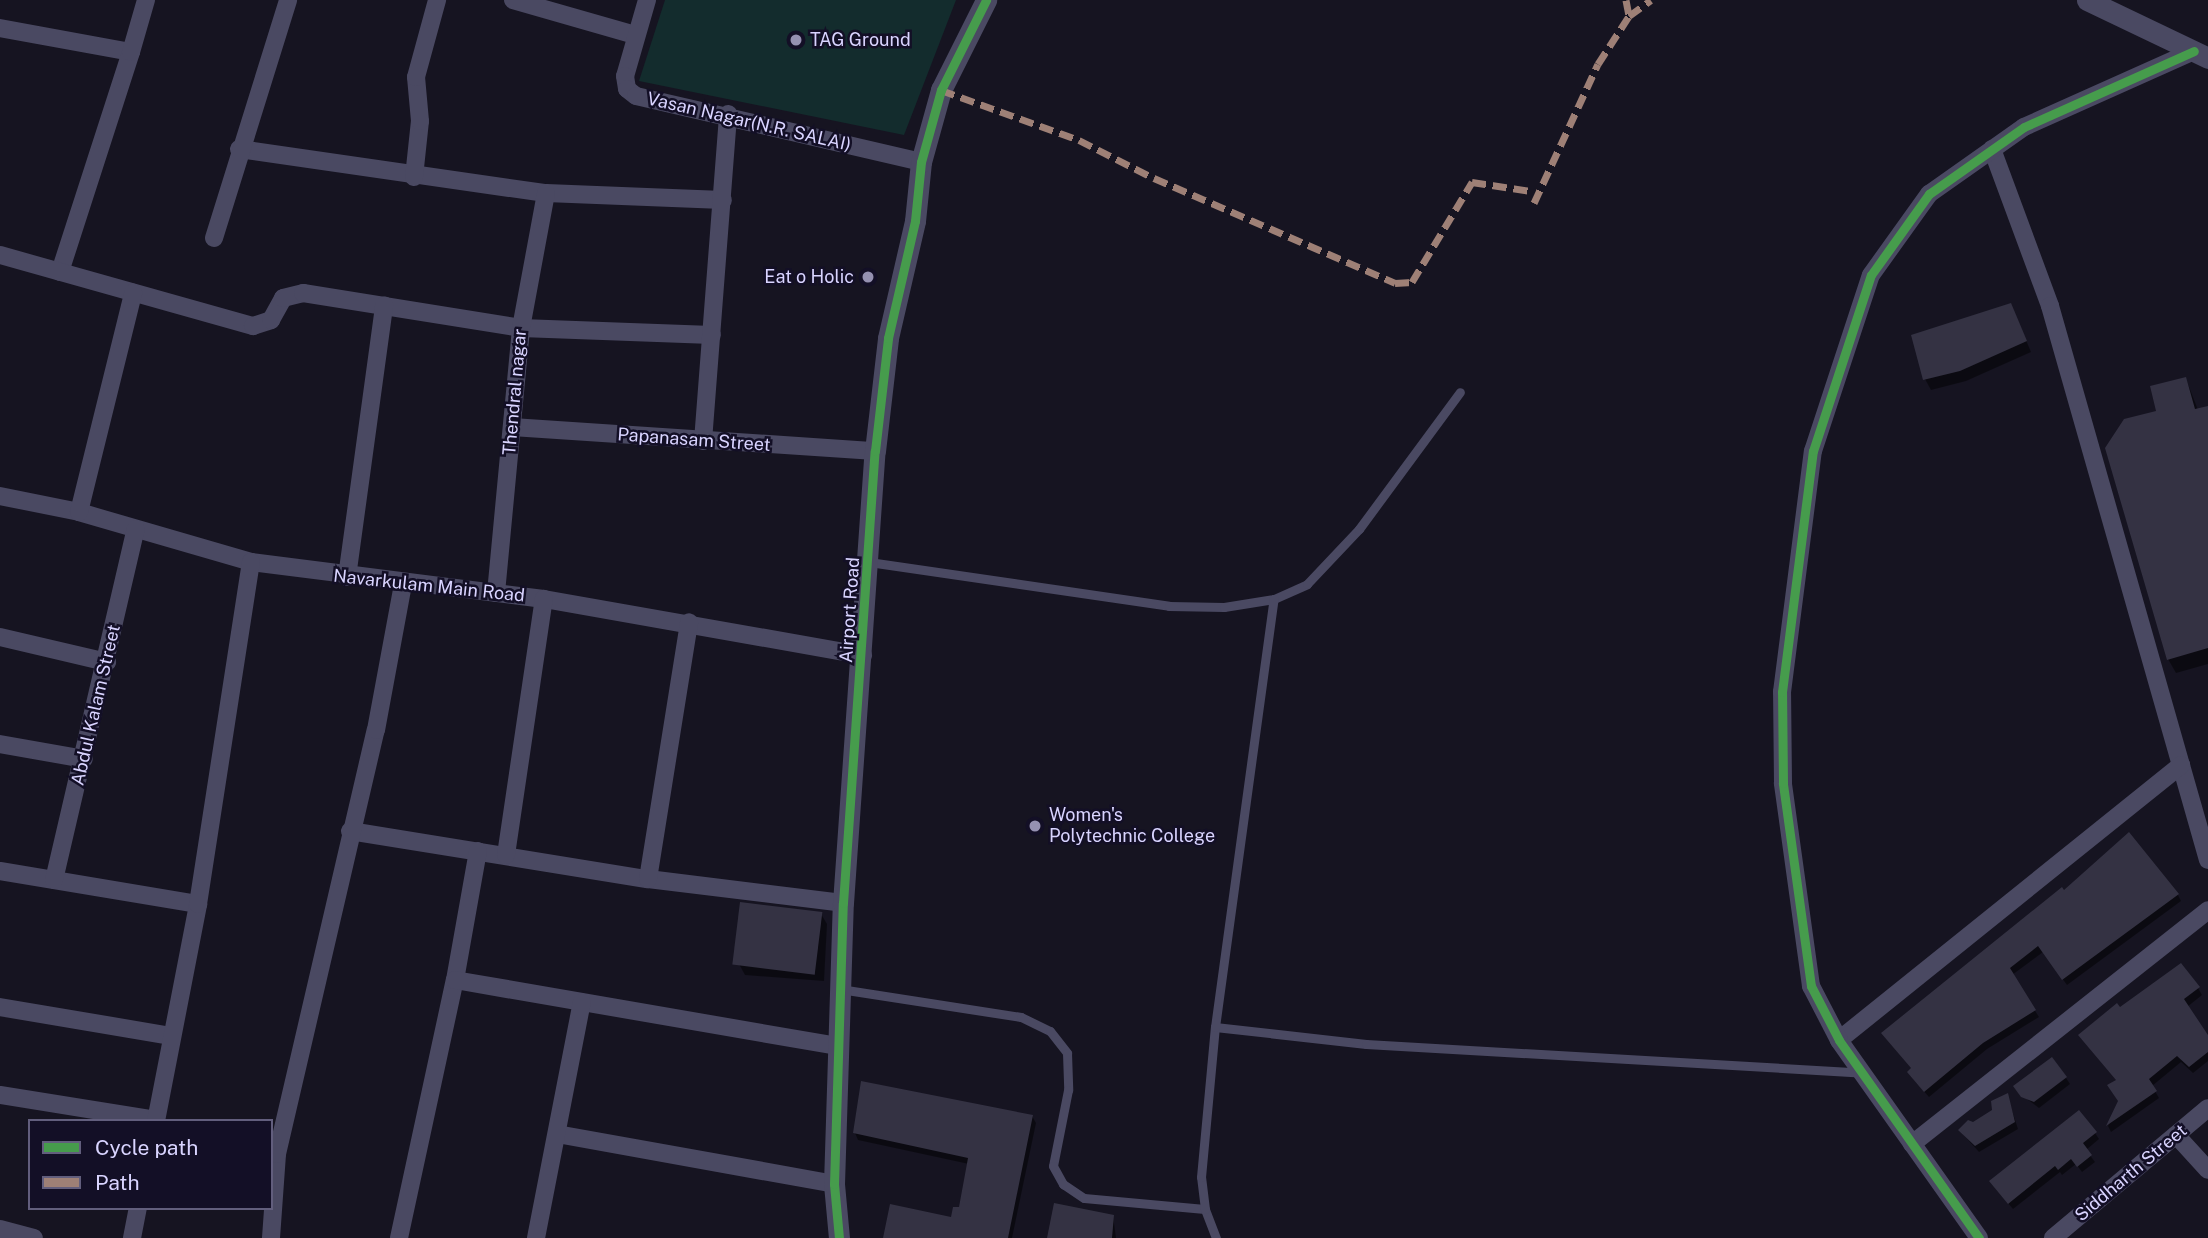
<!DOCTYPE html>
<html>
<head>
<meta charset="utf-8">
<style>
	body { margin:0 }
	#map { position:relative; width:2208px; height:1238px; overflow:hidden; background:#161421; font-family:"Public Sans",sans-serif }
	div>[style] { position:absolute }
	.green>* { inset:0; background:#132c2d }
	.shadow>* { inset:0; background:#0007 }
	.building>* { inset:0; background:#343243; transform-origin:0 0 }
	.service>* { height:9px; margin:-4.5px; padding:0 4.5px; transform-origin:4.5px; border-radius:4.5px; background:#4a4962 }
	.minor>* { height:18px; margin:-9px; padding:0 9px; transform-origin:9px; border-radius:9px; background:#4a4962 }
	.tertiary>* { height:21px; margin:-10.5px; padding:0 10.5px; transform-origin:10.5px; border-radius:10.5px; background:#4a4962 }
	.quiet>* { height:7px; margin-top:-3.5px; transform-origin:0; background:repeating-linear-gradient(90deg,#9e8076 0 14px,transparent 0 21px) }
	.cycleway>* { height:9px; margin:-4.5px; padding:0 4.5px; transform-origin:4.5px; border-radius:4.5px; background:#469c4c }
	.dots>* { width:19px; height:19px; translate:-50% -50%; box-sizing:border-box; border:4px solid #130f26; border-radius:50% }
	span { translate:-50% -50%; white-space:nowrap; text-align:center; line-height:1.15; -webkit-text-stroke:5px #130f26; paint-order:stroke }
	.poi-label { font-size:18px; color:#d9d4ff }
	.left { translate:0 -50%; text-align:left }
	.right { translate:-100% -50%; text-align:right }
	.street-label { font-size:18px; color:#d9d4ff }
	.legend { position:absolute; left:28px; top:1119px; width:245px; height:91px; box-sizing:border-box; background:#130f26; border:2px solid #625e7d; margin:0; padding:9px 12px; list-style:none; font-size:21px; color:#d9d4ff }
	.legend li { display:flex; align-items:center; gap:14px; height:35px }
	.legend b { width:35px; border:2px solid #625e7d }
</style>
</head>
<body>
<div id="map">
	<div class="green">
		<div style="clip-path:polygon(665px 0,956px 0,904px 135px,639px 81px)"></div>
	</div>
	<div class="shadow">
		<div style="clip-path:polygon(2011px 305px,2031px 352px,1966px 381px,1931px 390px,1925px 379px)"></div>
		<div style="clip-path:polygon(2186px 379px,2198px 410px,2208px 408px,2208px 664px,2176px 673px,2168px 659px,2158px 412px)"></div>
		<div style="clip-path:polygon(2064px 892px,2178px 895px,2181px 901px,2067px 985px,2043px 952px,2012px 975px,2039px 1017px,1987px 1049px,1929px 1097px,1913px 1079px)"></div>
		<div style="clip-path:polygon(821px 914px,827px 924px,824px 981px,745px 975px,739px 964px)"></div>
		<div style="clip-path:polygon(2198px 988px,2202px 995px,2187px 1007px,2208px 1038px,2208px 1061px,2193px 1073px,2181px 1062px,2152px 1086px,2159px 1098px,2111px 1132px,2108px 1126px,2120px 1101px,2120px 1010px)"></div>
		<div style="clip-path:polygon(2066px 1078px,2070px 1084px,2039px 1108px,2019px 1093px)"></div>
		<div style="clip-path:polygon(2007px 1095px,2018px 1129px,1979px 1152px,1960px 1131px,1994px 1111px)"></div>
		<div style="clip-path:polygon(1032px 1116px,1036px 1123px,1012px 1238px,886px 1238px,953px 1219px,960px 1209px,969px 1164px,858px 1140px,855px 1133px)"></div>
		<div style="clip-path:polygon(2095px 1133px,2099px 1139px,2086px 1150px,2095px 1162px,2082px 1172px,2076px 1164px,2062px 1175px,2060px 1172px,2013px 1209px,1995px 1188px)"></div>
		<div style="clip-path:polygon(1113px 1216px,1116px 1238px,1049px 1238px)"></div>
	</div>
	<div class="building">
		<div style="clip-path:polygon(2011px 303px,2027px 341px,1960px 371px,1923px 380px,1911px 335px)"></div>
		<div style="clip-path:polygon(2186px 377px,2195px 409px,2208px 406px,2208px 648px,2167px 660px,2105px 448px,2124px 419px,2156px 411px,2150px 386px)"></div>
		<div style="clip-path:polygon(2129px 832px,2179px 894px,2062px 980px,2038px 946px,2010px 968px,2036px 1010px,1983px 1043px,1924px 1092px,1907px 1072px,1911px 1068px,1881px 1033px,2062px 887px,2064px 890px)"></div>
		<div style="left:740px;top:902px;width:83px;height:63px;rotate:7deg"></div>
		<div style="clip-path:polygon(2181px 963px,2200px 987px,2184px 999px,2208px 1035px,2208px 1052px,2189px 1067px,2177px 1056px,2149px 1079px,2157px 1091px,2106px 1126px,2118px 1101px,2107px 1085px,2116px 1080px,2078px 1035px,2117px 1003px,2120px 1007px)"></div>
		<div style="clip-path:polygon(2052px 1057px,2067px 1077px,2034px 1102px,2021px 1097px,2013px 1086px)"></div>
		<div style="clip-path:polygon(861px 1081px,1033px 1115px,1008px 1238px,883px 1238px,890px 1204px,951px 1217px,953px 1207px,959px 1207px,968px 1158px,853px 1133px)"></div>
		<div style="clip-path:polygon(2008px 1093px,2015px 1122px,1975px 1146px,1958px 1130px,1968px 1120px,1973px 1122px,1992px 1110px,1991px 1101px)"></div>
		<div style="clip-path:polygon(2079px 1110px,2097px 1132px,2083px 1143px,2092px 1155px,2077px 1167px,2071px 1159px,2058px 1170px,2055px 1166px,2008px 1204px,1989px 1181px)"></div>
		<div style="clip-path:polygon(1054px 1203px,1114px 1215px,1112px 1238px,1047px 1238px)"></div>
	</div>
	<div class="service">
		<div style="left:869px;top:562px;width:303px;rotate:8.3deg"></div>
		<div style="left:1169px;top:606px;width:55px;rotate:1deg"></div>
		<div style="left:1224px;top:607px;width:51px;rotate:-9.1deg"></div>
		<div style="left:1274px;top:599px;width:36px;rotate:-24deg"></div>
		<div style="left:1307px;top:584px;width:76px;rotate:-46.6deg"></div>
		<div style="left:1359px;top:529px;width:170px;rotate:-53.6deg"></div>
		<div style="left:840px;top:989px;width:183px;rotate:8.8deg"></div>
		<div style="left:1021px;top:1017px;width:32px;rotate:26deg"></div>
		<div style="left:1050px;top:1031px;width:28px;rotate:52deg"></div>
		<div style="left:1067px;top:1053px;width:37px;rotate:88deg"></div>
		<div style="left:1068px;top:1090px;width:77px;rotate:101.2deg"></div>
		<div style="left:1053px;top:1166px;width:21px;rotate:61deg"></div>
		<div style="left:1063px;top:1184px;width:25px;rotate:34deg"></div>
		<div style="left:1084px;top:1198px;width:121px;rotate:5.2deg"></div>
		<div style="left:1215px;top:1027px;width:152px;rotate:6.4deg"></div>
		<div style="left:1366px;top:1044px;width:494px;rotate:3.3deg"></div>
		<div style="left:1216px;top:1238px;width:31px;rotate:-111deg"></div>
		<div style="left:1205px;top:1209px;width:32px;rotate:-97deg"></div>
		<div style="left:1201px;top:1177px;width:151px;rotate:-84.7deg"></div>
		<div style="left:1215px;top:1027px;width:432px;rotate:-82.2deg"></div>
	</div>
	<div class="minor">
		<div style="left:513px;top:0;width:127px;rotate:16deg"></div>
		<div style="left:647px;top:0;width:79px;rotate:106.1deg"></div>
		<div style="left:625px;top:76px;width:13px;rotate:81deg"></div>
		<div style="left:627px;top:89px;width:11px;rotate:38deg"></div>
		<div style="left:636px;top:96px;width:293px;rotate:13deg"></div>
		<div style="left:0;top:28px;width:133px;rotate:10.4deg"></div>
		<div style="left:131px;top:52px;width:231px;rotate:107.9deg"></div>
		<div style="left:131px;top:52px;width:54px;rotate:-73.9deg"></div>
		<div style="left:239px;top:149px;width:310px;rotate:8.2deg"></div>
		<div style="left:546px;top:193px;width:177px;rotate:2.3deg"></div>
		<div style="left:1992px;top:149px;width:167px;rotate:69.7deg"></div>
		<div style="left:2050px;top:306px;width:576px;rotate:74.08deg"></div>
		<div style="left:414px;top:177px;width:56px;rotate:-83.9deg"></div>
		<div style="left:420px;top:121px;width:44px;rotate:-95.2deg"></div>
		<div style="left:416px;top:77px;width:80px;rotate:-74.7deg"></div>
		<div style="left:214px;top:238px;width:249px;rotate:-72.7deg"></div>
		<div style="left:0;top:255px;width:263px;rotate:15.7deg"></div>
		<div style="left:253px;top:326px;width:19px;rotate:-18deg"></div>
		<div style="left:271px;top:320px;width:25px;rotate:-61deg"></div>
		<div style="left:283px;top:298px;width:21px;rotate:-14deg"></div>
		<div style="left:303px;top:293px;width:221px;rotate:9.1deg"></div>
		<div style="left:521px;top:328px;width:191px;rotate:2.1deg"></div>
		<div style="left:512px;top:427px;width:364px;rotate:3.8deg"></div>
		<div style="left:703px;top:441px;width:328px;rotate:-85.6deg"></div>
		<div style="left:0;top:496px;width:81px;rotate:11.4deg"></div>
		<div style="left:79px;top:512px;width:179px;rotate:16.2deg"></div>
		<div style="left:251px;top:562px;width:295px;rotate:7.2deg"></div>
		<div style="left:544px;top:599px;width:324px;rotate:10deg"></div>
		<div style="left:79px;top:512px;width:226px;rotate:-76.1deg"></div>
		<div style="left:347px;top:577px;width:274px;rotate:-82.2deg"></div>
		<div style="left:496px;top:593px;width:266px;rotate:-84.6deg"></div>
		<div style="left:521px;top:328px;width:137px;rotate:-79.5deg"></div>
		<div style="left:0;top:637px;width:110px;rotate:13.2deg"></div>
		<div style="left:0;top:744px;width:85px;rotate:10.1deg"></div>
		<div style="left:350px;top:831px;width:302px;rotate:9.2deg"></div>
		<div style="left:648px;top:879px;width:196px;rotate:7deg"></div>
		<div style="left:506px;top:855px;width:259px;rotate:-81.6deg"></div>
		<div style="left:0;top:871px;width:201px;rotate:9.5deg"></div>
		<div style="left:648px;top:879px;width:260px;rotate:-80.9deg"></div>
		<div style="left:54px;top:880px;width:360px;rotate:-76.9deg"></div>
		<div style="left:455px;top:980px;width:131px;rotate:-79.9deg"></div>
		<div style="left:0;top:1007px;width:174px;rotate:9.6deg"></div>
		<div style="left:1839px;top:1040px;width:439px;rotate:-38.8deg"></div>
		<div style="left:0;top:1095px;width:158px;rotate:9.1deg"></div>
		<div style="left:156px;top:1121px;width:221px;rotate:-79deg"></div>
		<div style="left:198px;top:904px;width:346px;rotate:-81.2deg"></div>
		<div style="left:557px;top:1134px;width:281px;rotate:10.2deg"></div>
		<div style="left:2176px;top:1135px;width:47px;rotate:47.6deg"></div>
		<div style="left:1912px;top:1144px;width:377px;rotate:-38.3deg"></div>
		<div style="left:0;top:1229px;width:35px;rotate:15deg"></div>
		<div style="left:132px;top:1238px;width:31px;rotate:-79deg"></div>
		<div style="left:271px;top:1238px;width:84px;rotate:-85.9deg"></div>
		<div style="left:277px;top:1154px;width:435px;rotate:-76.9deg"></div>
		<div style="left:376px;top:730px;width:148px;rotate:-79.5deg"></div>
		<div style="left:399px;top:1238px;width:264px;rotate:-77.8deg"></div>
		<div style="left:455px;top:980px;width:389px;rotate:9.8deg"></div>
		<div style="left:536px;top:1238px;width:240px;rotate:-79deg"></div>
		<div style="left:1979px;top:1238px;width:242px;rotate:-125.3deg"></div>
		<div style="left:1839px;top:1040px;width:61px;rotate:-117.4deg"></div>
		<div style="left:1811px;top:986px;width:205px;rotate:-97.9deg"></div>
		<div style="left:1783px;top:783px;width:91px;rotate:-90.6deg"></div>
		<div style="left:1782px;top:692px;width:243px;rotate:-82.7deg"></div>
		<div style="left:1813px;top:451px;width:185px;rotate:-71.8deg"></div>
		<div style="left:1871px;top:275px;width:100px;rotate:-54.4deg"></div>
		<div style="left:1929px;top:194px;width:116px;rotate:-35.2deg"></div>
		<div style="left:2024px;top:127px;width:186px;rotate:-24.1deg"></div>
		<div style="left:2053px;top:1238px;width:202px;rotate:-40deg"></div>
	</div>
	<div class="tertiary">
		<div style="left:2087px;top:0;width:134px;rotate:25.6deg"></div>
		<div style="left:839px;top:1238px;width:54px;rotate:-95.3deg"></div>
		<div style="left:834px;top:1184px;width:281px;rotate:-88.2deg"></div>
		<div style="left:843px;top:903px;width:453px;rotate:-86deg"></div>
		<div style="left:875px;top:451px;width:114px;rotate:-83.4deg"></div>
		<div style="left:888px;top:338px;width:120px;rotate:-77deg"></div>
		<div style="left:915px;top:221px;width:59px;rotate:-84.2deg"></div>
		<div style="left:921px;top:162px;width:75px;rotate:-74.5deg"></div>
		<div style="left:941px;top:90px;width:101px;rotate:-63.4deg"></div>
	</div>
	<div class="quiet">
		<div style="left:1626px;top:0;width:16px;rotate:79deg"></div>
		<div style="left:941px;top:90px;width:147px;rotate:19.9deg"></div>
		<div style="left:1079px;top:140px;width:84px;rotate:26.9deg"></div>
		<div style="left:1154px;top:178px;width:263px;rotate:23.5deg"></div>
		<div style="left:1395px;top:283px;width:17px;rotate:-3deg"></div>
		<div style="left:1412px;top:282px;width:117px;rotate:-59deg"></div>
		<div style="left:1472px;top:182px;width:60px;rotate:8.7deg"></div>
		<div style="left:1534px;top:203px;width:153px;rotate:-65.3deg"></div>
		<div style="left:1598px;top:64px;width:57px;rotate:-57.1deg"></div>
		<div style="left:1629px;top:16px;width:27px;rotate:-36deg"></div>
	</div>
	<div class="cycleway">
		<div style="left:839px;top:1238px;width:54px;rotate:-95.3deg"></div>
		<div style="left:834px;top:1184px;width:281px;rotate:-88.2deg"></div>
		<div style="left:843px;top:903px;width:453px;rotate:-86deg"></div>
		<div style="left:875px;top:451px;width:114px;rotate:-83.4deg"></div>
		<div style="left:888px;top:338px;width:120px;rotate:-77deg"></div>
		<div style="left:915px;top:221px;width:59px;rotate:-84.2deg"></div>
		<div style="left:921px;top:162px;width:75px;rotate:-74.5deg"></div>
		<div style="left:941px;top:90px;width:101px;rotate:-63.4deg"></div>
		<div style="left:1979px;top:1238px;width:242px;rotate:-125.3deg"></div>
		<div style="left:1839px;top:1040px;width:61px;rotate:-117.4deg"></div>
		<div style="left:1811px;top:986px;width:205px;rotate:-97.9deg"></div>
		<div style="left:1783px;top:783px;width:91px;rotate:-90.6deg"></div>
		<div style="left:1782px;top:692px;width:243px;rotate:-82.7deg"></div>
		<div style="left:1813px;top:451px;width:185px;rotate:-71.8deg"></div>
		<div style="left:1871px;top:275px;width:100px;rotate:-54.4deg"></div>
		<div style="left:1929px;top:194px;width:116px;rotate:-35.2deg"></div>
		<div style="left:2024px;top:127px;width:186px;rotate:-24.1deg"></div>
	</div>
	<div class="dots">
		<div style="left:796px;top:40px;background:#9591b1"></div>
		<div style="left:868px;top:277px;background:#9591b1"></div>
		<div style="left:1035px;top:826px;background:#9591b1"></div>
	</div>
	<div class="poi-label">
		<span class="left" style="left:810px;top:40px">TAG Ground</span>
		<span class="right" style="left:854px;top:277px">Eat o Holic</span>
		<span class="left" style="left:1049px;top:826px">Women's<br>Polytechnic College</span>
	</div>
	<div class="street-label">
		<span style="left:749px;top:122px;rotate:13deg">Vasan Nagar(N.R. SALAI)</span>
		<span style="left:515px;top:392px;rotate:-85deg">Thendral nagar</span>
		<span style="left:694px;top:440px;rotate:4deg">Papanasam Street</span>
		<span style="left:429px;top:586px;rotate:6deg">Navarkulam Main Road</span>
		<span style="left:850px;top:610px;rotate:-86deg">Airport Road</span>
		<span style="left:96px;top:705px;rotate:-77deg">Abdul Kalam Street</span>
		<span style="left:2131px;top:1173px;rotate:-40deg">Siddharth Street</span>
	</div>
	<ul class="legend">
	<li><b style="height:9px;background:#469c4c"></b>Cycle path</li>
	<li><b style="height:9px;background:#9e8076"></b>Path</li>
	</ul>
</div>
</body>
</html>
